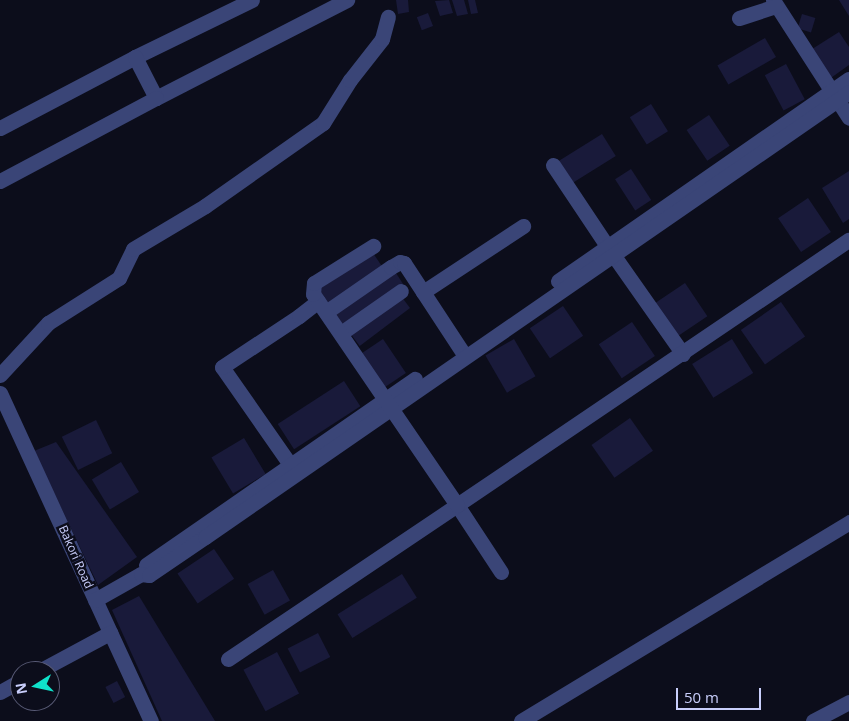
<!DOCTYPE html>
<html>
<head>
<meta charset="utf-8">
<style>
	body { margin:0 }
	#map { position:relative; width:849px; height:721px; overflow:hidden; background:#0c0d1b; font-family:"Open Sans",sans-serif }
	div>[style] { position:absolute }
	.building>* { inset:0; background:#191a3a; transform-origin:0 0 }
	.minor>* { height:15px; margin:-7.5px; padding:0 7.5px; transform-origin:7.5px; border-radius:7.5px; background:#3a4577 }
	span { translate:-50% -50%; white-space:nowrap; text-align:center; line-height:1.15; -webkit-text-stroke:5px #0c0d1b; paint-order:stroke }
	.street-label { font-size:12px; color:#c9cefb }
	.north { position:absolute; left:10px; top:661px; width:50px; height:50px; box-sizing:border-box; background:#0c0d1b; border:1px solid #585a75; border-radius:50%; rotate:260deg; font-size:14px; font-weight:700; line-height:20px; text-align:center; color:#c9cefb }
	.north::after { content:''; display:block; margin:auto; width:18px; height:22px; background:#0fe1ca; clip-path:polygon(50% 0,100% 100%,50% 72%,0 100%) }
	.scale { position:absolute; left:676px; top:688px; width:85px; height:22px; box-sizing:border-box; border:2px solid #c9cefb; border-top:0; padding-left:6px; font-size:15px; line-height:18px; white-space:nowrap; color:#c9cefb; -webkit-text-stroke:4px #0c0d1b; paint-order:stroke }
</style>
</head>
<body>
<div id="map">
	<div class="building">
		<div style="clip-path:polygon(396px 0,408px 0,409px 12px,398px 14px)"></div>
		<div style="clip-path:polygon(449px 0,453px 13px,440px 16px,435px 1px)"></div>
		<div style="clip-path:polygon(452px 0,464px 0,468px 14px,457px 16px)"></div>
		<div style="clip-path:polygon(468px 0,475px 0,478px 13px,471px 14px)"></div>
		<div style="clip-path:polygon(839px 0,849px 0,849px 16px)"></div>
		<div style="left:428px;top:13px;width:14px;height:12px;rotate:69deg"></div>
		<div style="left:802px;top:14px;width:14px;height:15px;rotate:17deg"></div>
		<div style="clip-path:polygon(839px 32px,849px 47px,849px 65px,828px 80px,809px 51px)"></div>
		<div style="left:765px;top:38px;width:22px;height:55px;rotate:60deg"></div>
		<div style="left:786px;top:64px;width:40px;height:24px;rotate:62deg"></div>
		<div style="left:651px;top:104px;width:32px;height:25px;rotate:58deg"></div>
		<div style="left:709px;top:115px;width:37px;height:27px;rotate:56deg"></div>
		<div style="left:602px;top:134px;width:26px;height:52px;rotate:58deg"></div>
		<div style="left:631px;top:169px;width:37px;height:19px;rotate:57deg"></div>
		<div style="clip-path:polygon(849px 171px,849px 219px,843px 223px,822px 188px)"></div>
		<div style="left:808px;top:198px;width:41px;height:36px;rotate:56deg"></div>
		<div style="left:373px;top:253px;width:18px;height:69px;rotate:56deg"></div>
		<div style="left:394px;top:270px;width:17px;height:77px;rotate:57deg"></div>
		<div style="left:685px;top:283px;width:40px;height:39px;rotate:56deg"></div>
		<div style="left:401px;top:296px;width:15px;height:63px;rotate:53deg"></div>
		<div style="left:781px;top:302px;width:42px;height:49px;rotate:55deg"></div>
		<div style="left:563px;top:306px;width:36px;height:40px;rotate:56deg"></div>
		<div style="left:632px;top:322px;width:41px;height:40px;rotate:56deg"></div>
		<div style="left:383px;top:339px;width:41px;height:27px;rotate:56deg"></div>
		<div style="left:514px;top:339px;width:43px;height:33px;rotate:60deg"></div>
		<div style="left:732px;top:339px;width:40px;height:47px;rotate:58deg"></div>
		<div style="left:344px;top:381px;width:30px;height:79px;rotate:57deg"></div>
		<div style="left:630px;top:418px;width:40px;height:47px;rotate:55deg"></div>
		<div style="left:96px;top:420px;width:37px;height:38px;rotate:64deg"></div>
		<div style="left:244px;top:438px;width:42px;height:38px;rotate:59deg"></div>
		<div style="clip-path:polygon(56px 442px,137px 557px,98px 585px,34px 451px)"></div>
		<div style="left:121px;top:462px;width:35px;height:34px;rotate:59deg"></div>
		<div style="left:214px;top:549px;width:36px;height:44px;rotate:56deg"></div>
		<div style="left:273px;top:570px;width:35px;height:29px;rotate:61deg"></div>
		<div style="left:402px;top:574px;width:28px;height:76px;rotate:58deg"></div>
		<div style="clip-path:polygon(139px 596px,215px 721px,162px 721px,112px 610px)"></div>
		<div style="left:318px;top:633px;width:27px;height:34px;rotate:63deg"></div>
		<div style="left:277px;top:652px;width:47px;height:38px;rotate:62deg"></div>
		<div style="left:117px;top:681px;width:18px;height:13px;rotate:63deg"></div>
	</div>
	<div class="minor">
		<div style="left:773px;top:0;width:140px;rotate:57.2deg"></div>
		<div style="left:739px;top:18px;width:39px;rotate:-18deg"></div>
		<div style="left:135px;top:57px;width:130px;rotate:-26deg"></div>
		<div style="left:156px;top:98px;width:215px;rotate:-27.2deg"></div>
		<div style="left:0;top:128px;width:153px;rotate:-27.7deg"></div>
		<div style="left:135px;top:57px;width:46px;rotate:62.9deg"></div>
		<div style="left:156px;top:98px;width:177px;rotate:152deg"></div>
		<div style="left:553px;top:165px;width:97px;rotate:56.3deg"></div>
		<div style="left:607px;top:246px;width:132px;rotate:54.9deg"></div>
		<div style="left:558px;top:281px;width:354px;rotate:-34.8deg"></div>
		<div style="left:423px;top:292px;width:120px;rotate:-33.4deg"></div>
		<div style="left:326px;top:312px;width:79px;rotate:-34.7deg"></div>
		<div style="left:391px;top:267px;width:10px;rotate:-29deg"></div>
		<div style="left:400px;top:262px;width:4px;rotate:14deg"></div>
		<div style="left:404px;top:263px;width:111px;rotate:56.7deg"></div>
		<div style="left:341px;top:333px;width:73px;rotate:-35deg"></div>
		<div style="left:0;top:375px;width:71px;rotate:-47.3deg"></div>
		<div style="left:48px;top:323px;width:84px;rotate:-32.4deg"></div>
		<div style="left:119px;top:278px;width:32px;rotate:-64deg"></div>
		<div style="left:133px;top:249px;width:84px;rotate:-30.8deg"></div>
		<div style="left:205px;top:206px;width:144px;rotate:-35.1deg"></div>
		<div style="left:323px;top:123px;width:51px;rotate:-57.9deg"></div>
		<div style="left:350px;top:80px;width:52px;rotate:-52deg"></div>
		<div style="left:382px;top:39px;width:23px;rotate:-75deg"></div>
		<div style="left:0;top:393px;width:361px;rotate:65.3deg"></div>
		<div style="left:296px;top:473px;width:129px;rotate:-124.9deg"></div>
		<div style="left:222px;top:367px;width:92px;rotate:-33.5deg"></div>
		<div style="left:299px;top:316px;width:24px;rotate:-38deg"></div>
		<div style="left:146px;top:565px;width:327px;rotate:-34.7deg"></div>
		<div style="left:501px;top:572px;width:80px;rotate:-123.3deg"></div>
		<div style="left:457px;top:505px;width:473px;rotate:-34.1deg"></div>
		<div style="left:95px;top:600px;width:53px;rotate:-29.5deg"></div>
		<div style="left:141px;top:574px;width:8px;rotate:7deg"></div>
		<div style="left:149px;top:575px;width:68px;rotate:-34.2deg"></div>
		<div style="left:205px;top:537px;width:783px;rotate:-34.64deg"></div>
		<div style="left:228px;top:659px;width:276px;rotate:-33.9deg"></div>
		<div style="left:457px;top:505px;width:255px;rotate:-124.3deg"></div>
		<div style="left:313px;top:294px;width:11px;rotate:-85deg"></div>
		<div style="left:314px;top:283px;width:70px;rotate:-32.1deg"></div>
		<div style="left:39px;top:671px;width:81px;rotate:-28.2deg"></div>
		<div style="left:0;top:692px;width:23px;rotate:-29deg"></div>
		<div style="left:521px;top:721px;width:384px;rotate:-31.2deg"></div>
		<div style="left:813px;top:721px;width:41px;rotate:-27.8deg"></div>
	</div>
	<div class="street-label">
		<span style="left:76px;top:557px;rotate:66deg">Bakori Road</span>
	</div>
	<div class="north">N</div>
	<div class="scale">50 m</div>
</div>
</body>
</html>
